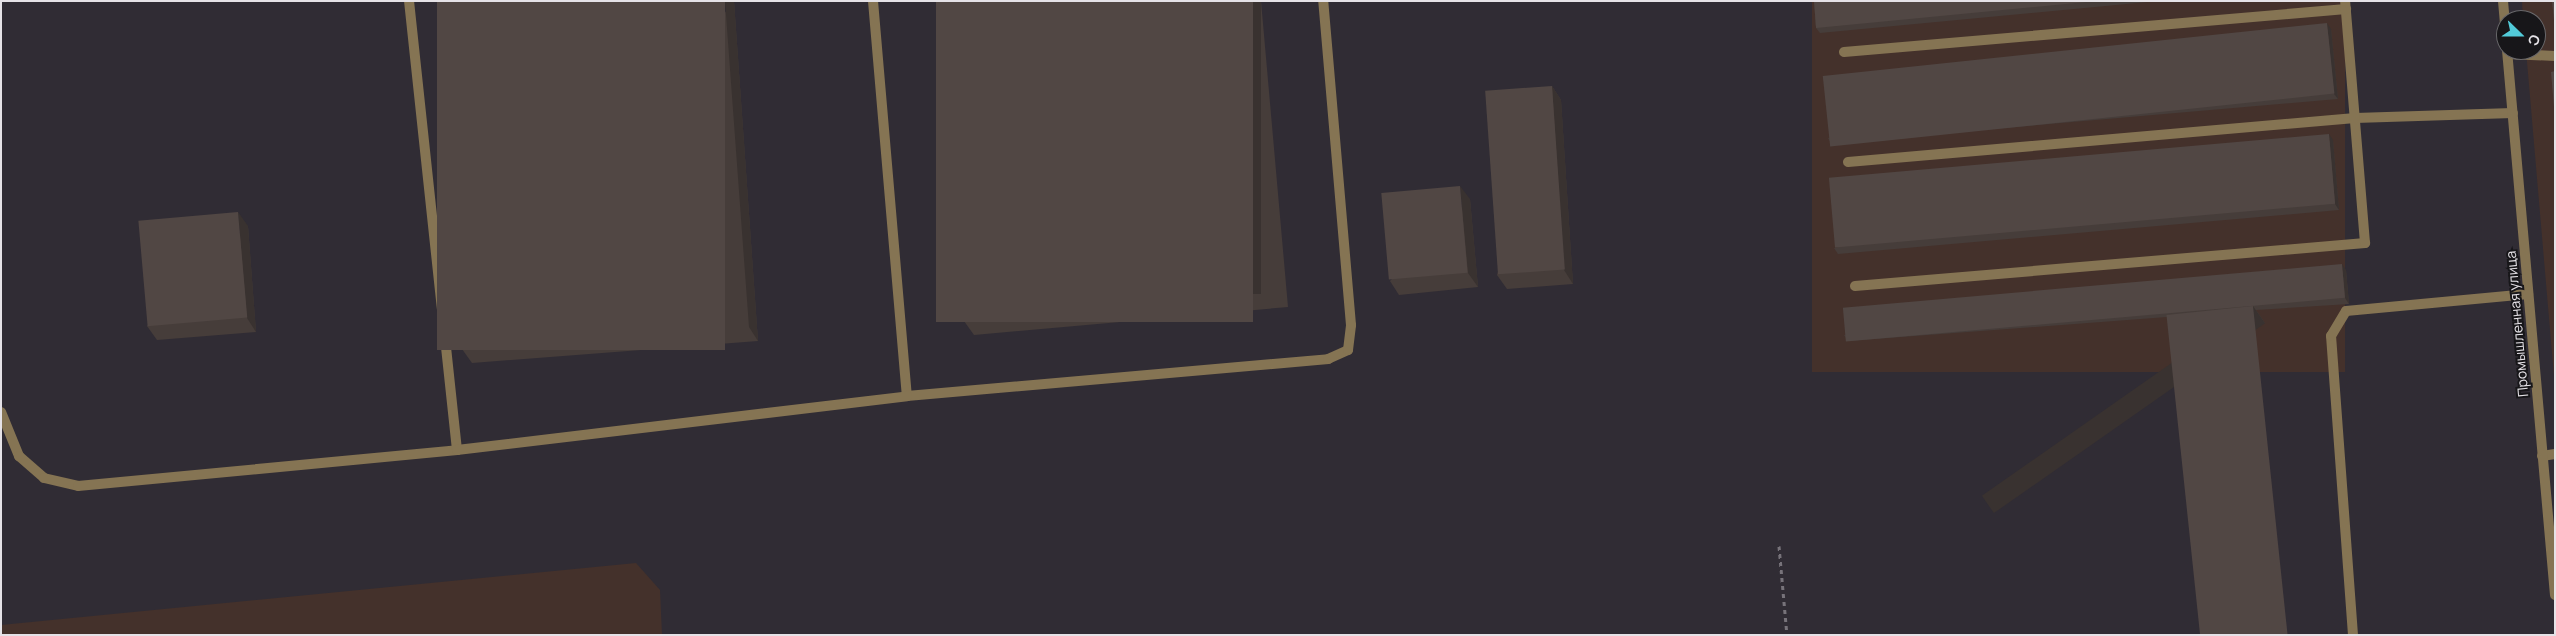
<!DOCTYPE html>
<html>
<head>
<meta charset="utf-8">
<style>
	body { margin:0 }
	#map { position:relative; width:2556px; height:636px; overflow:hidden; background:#302c34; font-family:Manrope,sans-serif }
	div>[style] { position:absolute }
	.industrial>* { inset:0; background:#44312b; transform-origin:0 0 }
	.path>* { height:3px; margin-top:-1.5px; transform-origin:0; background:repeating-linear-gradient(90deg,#77737a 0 4px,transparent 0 8px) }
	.lane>* { height:10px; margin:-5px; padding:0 5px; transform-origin:5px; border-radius:5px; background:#857453 }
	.street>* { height:10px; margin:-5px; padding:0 5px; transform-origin:5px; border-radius:5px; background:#857453 }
	.wall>* { inset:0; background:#463d3a }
	.shaded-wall>* { inset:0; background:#393230; transform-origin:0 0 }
	.building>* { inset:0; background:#514744; transform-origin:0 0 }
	span { translate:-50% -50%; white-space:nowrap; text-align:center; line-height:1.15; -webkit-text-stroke:4px #171619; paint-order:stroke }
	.street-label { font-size:14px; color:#e5e2e7 }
	.frame { position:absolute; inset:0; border:2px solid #e5e2e7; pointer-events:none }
	.north { position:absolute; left:2496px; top:10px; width:50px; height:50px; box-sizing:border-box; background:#171619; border:1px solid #69686b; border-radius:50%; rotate:112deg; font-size:14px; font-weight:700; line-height:20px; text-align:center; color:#e5e2e7 }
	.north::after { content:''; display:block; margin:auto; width:18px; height:22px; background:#52cbd9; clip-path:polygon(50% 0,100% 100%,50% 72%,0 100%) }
</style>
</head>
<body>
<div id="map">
	<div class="industrial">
		<div style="left:1812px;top:1px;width:533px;height:371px"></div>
		<div style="clip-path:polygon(2522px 1px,2555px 1px,2555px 388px,2526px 50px,2536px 50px,2536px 20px,2523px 20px)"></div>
		<div style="clip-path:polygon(636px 563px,660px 590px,662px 635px,1px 635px,1px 625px)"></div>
	</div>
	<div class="path">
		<div style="left:1779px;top:546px;width:89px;rotate:84.9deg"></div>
	</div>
	<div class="lane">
		<div style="left:873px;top:1px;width:396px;rotate:85.1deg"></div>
		<div style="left:907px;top:396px;width:423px;rotate:-5deg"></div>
		<div style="left:1328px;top:359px;width:22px;rotate:-24deg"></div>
		<div style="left:1348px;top:350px;width:25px;rotate:-83deg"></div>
		<div style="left:1351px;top:325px;width:325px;rotate:-94.9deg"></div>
		<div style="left:1844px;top:52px;width:504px;rotate:-4.9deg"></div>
		<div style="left:2508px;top:54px;width:47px;rotate:2.4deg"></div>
		<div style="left:1848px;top:162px;width:509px;rotate:-4.96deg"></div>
		<div style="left:2355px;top:118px;width:158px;rotate:-1.8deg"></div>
		<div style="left:1855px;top:286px;width:512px;rotate:-4.82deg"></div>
		<div style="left:2365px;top:243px;width:243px;rotate:-94.7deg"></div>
		<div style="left:1px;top:412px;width:48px;rotate:67.8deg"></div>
		<div style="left:19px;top:456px;width:33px;rotate:41deg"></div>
		<div style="left:44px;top:478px;width:35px;rotate:13deg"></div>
		<div style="left:78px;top:486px;width:381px;rotate:-5.4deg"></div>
		<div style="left:457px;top:450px;width:452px;rotate:-96.1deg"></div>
		<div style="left:457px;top:450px;width:453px;rotate:-6.8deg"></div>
		<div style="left:2542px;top:456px;width:13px;rotate:-9deg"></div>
		<div style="left:2353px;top:635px;width:300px;rotate:-94.2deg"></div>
		<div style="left:2331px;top:336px;width:29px;rotate:-59deg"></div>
		<div style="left:2346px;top:311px;width:183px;rotate:-5.3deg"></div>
	</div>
	<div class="street">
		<div style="left:2503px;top:1px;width:33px;rotate:85deg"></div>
		<div style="left:2507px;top:50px;width:547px;rotate:84.97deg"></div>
	</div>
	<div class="wall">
		<div style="clip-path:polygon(734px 1px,758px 341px,472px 363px,462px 349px)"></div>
		<div style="clip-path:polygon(936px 1px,1261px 1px,1288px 307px,974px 335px,964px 321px)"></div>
		<div style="clip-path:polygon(1814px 1px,2158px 1px,1820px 33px,1816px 28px)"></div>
		<div style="clip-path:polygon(2331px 29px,2338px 99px,1831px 143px,1828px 138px)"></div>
		<div style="clip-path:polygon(1552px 86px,1561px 100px,1573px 284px,1507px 289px,1497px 275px)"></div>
		<div style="clip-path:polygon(2333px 140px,2339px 210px,1838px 254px,1834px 248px)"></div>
		<div style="clip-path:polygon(1470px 199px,1478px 287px,1399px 295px,1390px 281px)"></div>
		<div style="clip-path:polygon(248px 226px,256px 332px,157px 340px,147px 326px)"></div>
		<div style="clip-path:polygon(2346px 270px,2349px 304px,2256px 310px,2265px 323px,2167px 317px,1848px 341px,1844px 335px)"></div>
	</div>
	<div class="shaded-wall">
		<div style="clip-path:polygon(725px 1px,734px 1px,758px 341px,749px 327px)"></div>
		<div style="left:1253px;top:1px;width:8px;height:293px"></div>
		<div style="clip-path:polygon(2327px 23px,2331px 29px,2338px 99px,2334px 94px)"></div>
		<div style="clip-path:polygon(1552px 86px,1561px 100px,1573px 284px,1564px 270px)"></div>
		<div style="clip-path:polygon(2329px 134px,2333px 140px,2339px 210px,2335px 204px)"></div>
		<div style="clip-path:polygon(1460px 186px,1470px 199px,1478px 287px,1468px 273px)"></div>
		<div style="clip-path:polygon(238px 212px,248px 226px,256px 332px,247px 318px)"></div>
		<div style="clip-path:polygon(2342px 264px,2346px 270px,2349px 304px,2345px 298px)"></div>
		<div style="left:2253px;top:306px;width:21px;height:331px;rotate:55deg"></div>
	</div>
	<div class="building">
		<div style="left:437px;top:1px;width:288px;height:349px"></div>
		<div style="left:936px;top:1px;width:317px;height:321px"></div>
		<div style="clip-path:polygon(1814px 1px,2097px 1px,1816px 28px)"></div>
		<div style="clip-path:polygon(2552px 1px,2555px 1px,2555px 30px)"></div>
		<div style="left:2327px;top:23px;width:71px;height:507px;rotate:84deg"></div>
		<div style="clip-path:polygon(2555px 71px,2555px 119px,2551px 72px)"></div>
		<div style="left:1552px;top:86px;width:184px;height:67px;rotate:86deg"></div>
		<div style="left:2329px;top:134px;width:70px;height:502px;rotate:85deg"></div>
		<div style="left:1460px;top:186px;width:87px;height:79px;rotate:85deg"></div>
		<div style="left:238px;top:212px;width:106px;height:100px;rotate:85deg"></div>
		<div style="left:2342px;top:264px;width:34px;height:501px;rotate:85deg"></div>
		<div style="left:2253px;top:306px;width:331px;height:87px;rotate:84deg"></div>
	</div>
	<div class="street-label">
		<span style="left:2517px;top:324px;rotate:-95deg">Промышленная улица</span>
	</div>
	<div class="frame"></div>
	<div class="north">С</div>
</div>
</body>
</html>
